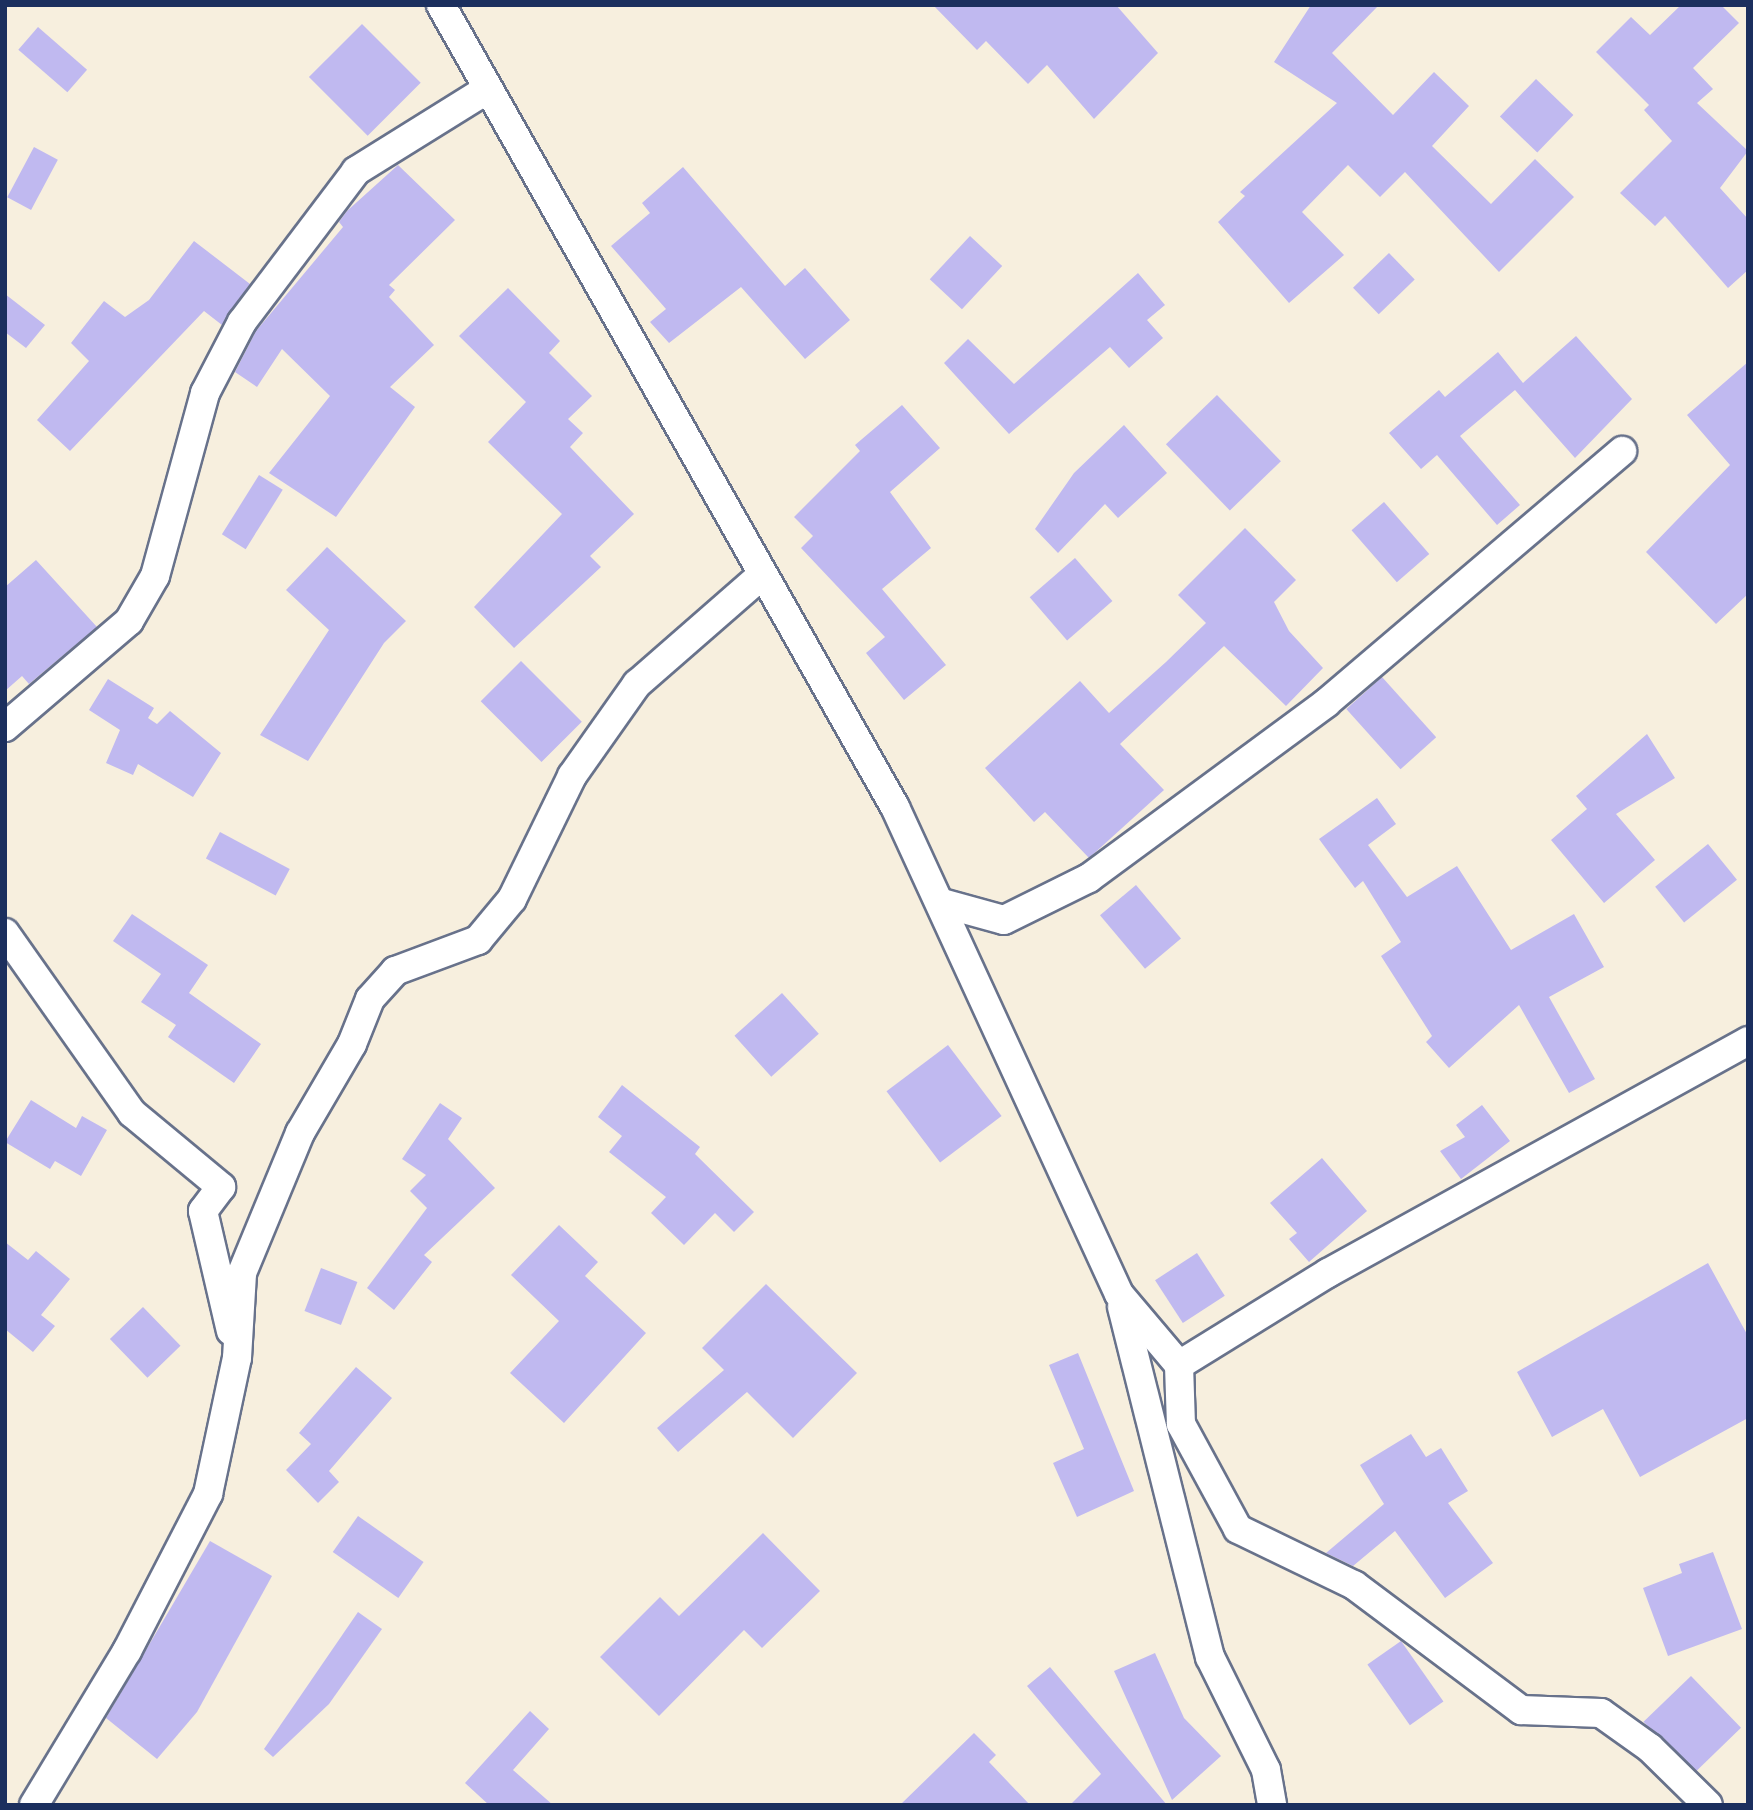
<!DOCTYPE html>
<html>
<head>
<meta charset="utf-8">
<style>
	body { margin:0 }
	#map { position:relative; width:1753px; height:1810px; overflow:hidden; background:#f7efde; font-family:"Indie Flower",sans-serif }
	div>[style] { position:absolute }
	.building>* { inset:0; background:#c0b9f0; transform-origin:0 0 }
	.roads { filter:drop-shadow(2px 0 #68728b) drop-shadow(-2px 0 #68728b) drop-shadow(0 2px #68728b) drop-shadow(0 -2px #68728b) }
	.street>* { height:28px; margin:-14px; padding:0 14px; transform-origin:14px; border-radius:14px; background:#fff }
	span { translate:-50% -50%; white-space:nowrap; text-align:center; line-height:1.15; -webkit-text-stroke:5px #fff; paint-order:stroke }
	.frame { position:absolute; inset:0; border:7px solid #1b2f5e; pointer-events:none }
</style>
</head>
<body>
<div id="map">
	<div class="building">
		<div style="clip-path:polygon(933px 5px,1116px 5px,1158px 53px,1094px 119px,1047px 65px,1028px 84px,986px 41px,977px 50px)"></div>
		<div style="clip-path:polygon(1311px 5px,1379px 5px,1332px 53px,1393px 115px,1434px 72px,1469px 106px,1432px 146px,1491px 204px,1535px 159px,1574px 197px,1499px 272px,1405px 172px,1380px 197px,1348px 165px,1302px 212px,1344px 255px,1289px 303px,1218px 222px,1245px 196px,1240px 192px,1337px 103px,1274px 62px)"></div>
		<div style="clip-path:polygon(1681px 5px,1721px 5px,1739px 23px,1693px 68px,1713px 89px,1697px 103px,1748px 151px,1720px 188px,1748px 219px,1748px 270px,1728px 288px,1665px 216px,1655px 226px,1620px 193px,1672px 141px,1644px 110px,1649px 105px,1596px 52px,1631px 17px,1650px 35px)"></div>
		<div style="left:362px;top:24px;width:83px;height:75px;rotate:45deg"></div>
		<div style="left:38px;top:27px;width:65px;height:30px;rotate:41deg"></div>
		<div style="left:1536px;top:79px;width:52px;height:52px;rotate:44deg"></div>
		<div style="left:34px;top:147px;width:27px;height:57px;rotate:28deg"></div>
		<div style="clip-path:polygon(398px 165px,455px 220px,389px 285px,395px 290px,389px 297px,434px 345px,390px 387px,415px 407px,336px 517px,269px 473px,330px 396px,282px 349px,257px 387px,235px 372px,256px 331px,343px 227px,339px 222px,347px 211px)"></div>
		<div style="clip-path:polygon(683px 167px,785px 286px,805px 268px,850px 320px,805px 359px,741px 287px,669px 343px,650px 322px,666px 309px,611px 246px,650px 213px,642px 203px)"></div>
		<div style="left:970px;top:236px;width:44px;height:59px;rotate:43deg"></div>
		<div style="clip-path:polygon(194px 241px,250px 284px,222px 325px,204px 311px,70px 451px,37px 420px,89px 361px,71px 343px,104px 301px,125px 317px,149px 300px)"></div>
		<div style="left:1389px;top:253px;width:37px;height:50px;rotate:46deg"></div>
		<div style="clip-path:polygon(1138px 273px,1165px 305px,1147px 320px,1163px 338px,1129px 368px,1110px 347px,1009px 434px,944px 363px,968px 339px,1014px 384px)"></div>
		<div style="clip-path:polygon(508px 288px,560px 341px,549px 353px,592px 396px,568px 419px,583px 433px,570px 447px,634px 514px,590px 556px,601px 567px,514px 648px,474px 607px,562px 514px,488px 442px,526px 402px,459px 336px)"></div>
		<div style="clip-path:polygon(5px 294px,45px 325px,26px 348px,5px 332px)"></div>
		<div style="clip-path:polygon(1576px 336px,1632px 399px,1575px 458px,1515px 390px,1460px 436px,1520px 505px,1497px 525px,1437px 455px,1421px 469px,1389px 433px,1439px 390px,1445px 397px,1498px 352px,1523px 383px)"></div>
		<div style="clip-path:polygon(1748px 362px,1748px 594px,1716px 624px,1646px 552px,1730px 465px,1687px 415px)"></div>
		<div style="left:1217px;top:395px;width:92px;height:71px;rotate:46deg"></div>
		<div style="clip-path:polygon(902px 405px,940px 448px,890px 492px,931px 548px,882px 589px,946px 665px,904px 700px,866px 653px,885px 637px,801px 548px,813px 536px,794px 517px,860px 451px,855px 445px)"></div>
		<div style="clip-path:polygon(1124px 425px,1167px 473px,1118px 518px,1105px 504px,1058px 553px,1035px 529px,1074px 473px)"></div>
		<div style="left:259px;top:475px;width:28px;height:70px;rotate:32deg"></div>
		<div style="left:1384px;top:502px;width:69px;height:43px;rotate:49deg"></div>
		<div style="clip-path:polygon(1245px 528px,1296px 580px,1274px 602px,1289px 631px,1323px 668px,1286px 706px,1224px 646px,1120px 744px,1164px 790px,1089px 858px,1045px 812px,1034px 822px,985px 768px,1080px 681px,1109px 713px,1166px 662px,1206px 623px,1178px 595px)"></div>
		<div style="clip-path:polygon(327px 547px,406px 621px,384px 643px,308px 761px,260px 735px,329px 630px,286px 590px)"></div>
		<div style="left:1075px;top:558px;width:57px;height:60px;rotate:49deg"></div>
		<div style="clip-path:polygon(36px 560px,97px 627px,29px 684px,22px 676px,5px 691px,5px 587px)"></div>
		<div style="left:521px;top:661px;width:86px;height:57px;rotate:45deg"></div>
		<div style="left:1382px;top:677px;width:81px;height:48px;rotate:48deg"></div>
		<div style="clip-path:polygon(108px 679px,154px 708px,148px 718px,157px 724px,170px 711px,221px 753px,193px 797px,138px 764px,133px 775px,106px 763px,120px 730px,89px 710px)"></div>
		<div style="clip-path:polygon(1647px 734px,1675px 778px,1616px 814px,1655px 860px,1604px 903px,1551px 840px,1587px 809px,1576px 796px)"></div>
		<div style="clip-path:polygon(1377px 798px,1396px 824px,1368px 845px,1407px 897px,1457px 866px,1511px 950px,1574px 914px,1604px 967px,1549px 997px,1595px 1079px,1569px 1093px,1519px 1005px,1449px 1068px,1426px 1042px,1432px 1036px,1381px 956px,1401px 942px,1363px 881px,1355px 888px,1319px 839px)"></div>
		<div style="left:220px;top:832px;width:79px;height:30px;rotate:28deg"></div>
		<div style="left:1708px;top:844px;width:46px;height:68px;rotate:51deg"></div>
		<div style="left:1136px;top:885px;width:70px;height:47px;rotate:50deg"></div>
		<div style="clip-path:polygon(132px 914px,208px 965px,189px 993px,261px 1044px,234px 1083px,168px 1037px,176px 1025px,141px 1002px,161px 974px,113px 941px)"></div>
		<div style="left:782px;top:993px;width:55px;height:64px;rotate:48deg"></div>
		<div style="left:948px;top:1045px;width:89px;height:77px;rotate:53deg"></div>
		<div style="clip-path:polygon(622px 1085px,700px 1147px,695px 1154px,754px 1212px,734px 1232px,715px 1213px,684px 1245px,651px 1213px,666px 1197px,609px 1152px,622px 1136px,598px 1117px)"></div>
		<div style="clip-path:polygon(31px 1100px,76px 1128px,82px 1116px,107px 1130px,81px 1176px,55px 1161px,50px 1169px,5px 1142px)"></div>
		<div style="clip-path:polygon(440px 1103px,462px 1118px,448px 1139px,495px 1188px,424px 1255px,432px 1262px,394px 1310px,367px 1288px,427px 1208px,410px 1191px,426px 1175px,402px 1159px)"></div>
		<div style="clip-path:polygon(1482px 1105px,1510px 1141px,1461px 1179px,1440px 1151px,1465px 1137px,1456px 1125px)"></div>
		<div style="clip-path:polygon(1322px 1158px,1367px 1211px,1309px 1262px,1289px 1239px,1297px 1233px,1270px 1203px)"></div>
		<div style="clip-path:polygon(559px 1225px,598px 1262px,585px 1276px,646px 1333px,564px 1423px,510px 1373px,559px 1321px,511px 1275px)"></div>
		<div style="clip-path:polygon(5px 1242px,28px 1260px,36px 1251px,70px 1279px,41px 1315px,55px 1326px,33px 1352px,5px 1329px)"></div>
		<div style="left:1197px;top:1253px;width:51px;height:50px;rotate:57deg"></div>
		<div style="clip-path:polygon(1708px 1263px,1748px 1336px,1748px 1418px,1640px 1477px,1603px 1409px,1552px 1437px,1517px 1372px)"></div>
		<div style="left:321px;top:1268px;width:39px;height:46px;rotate:21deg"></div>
		<div style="clip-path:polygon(766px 1284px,857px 1373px,793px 1438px,747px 1392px,678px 1452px,657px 1428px,724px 1370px,702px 1348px)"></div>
		<div style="left:143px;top:1307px;width:54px;height:46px;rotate:46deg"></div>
		<div style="clip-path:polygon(1078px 1353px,1134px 1491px,1077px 1517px,1053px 1463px,1084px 1449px,1049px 1365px)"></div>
		<div style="clip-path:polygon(356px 1367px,392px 1398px,329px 1471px,339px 1482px,318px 1503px,286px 1470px,311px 1444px,299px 1433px)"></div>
		<div style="clip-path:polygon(1411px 1434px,1426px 1457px,1441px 1448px,1468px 1491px,1448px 1503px,1493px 1563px,1445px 1598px,1395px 1531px,1353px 1566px,1326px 1553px,1384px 1504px,1360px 1465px)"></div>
		<div style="left:358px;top:1516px;width:80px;height:44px;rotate:35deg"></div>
		<div style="clip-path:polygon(763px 1533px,820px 1591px,762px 1648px,744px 1630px,659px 1716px,600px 1657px,660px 1597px,679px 1616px)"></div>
		<div style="clip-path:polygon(210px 1541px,272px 1576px,197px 1712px,157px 1759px,106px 1718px)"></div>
		<div style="clip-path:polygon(1713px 1552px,1742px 1629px,1668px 1656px,1643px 1588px,1682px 1573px,1679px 1564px)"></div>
		<div style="clip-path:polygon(358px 1612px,382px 1629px,329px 1704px,273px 1757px,264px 1749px)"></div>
		<div style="left:1401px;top:1641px;width:74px;height:41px;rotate:55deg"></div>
		<div style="clip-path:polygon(1155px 1653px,1184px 1718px,1221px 1756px,1172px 1800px,1114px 1671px)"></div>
		<div style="clip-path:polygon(1050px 1667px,1167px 1805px,1070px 1805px,1101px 1774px,1027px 1686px)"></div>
		<div style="left:1691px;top:1676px;width:72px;height:66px;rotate:46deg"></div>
		<div style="clip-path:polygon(530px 1711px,549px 1729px,513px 1770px,553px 1805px,489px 1805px,465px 1783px)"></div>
		<div style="clip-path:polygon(974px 1733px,996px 1755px,989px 1762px,1030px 1805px,900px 1805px)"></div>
	</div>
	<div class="roads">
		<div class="street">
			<div style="left:441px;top:5px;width:922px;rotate:60.49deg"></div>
			<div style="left:895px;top:807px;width:536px;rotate:65.3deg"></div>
			<div style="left:1119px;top:1294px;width:93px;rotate:49.8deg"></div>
			<div style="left:1179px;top:1365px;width:59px;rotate:88.1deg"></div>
			<div style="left:1181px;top:1424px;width:119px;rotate:61.5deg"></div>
			<div style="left:1238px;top:1529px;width:129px;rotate:25.8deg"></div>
			<div style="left:1354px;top:1585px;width:209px;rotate:36.8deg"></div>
			<div style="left:1521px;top:1710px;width:80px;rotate:2.1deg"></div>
			<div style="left:1601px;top:1713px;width:60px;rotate:35.5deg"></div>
			<div style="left:1650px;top:1748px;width:81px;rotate:44.5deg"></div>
			<div style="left:5px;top:727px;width:163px;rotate:-40.5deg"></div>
			<div style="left:129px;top:621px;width:52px;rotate:-60deg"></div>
			<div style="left:155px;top:576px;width:190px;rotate:-74.7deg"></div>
			<div style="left:205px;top:393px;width:80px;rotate:-62.5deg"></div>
			<div style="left:242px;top:322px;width:189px;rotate:-52.9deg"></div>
			<div style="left:356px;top:171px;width:153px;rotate:-31.9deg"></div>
			<div style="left:942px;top:903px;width:64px;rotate:15.3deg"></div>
			<div style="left:1004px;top:920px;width:95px;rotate:-26.3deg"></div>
			<div style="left:1089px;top:878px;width:295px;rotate:-36.4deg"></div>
			<div style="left:1326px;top:703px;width:389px;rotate:-40.4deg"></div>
			<div style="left:5px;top:933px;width:220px;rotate:54.8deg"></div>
			<div style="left:132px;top:1113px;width:116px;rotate:39.7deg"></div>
			<div style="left:221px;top:1187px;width:30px;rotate:127deg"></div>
			<div style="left:203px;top:1211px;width:123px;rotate:76.9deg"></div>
			<div style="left:1122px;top:1307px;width:361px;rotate:75.9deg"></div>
			<div style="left:1210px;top:1657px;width:126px;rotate:63.6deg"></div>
			<div style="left:1266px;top:1770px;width:36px;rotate:80deg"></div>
			<div style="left:1179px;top:1365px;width:175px;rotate:-31.7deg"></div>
			<div style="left:1328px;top:1273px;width:480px;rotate:-28.9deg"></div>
			<div style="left:34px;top:1805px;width:180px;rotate:-58.9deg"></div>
			<div style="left:127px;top:1651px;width:177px;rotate:-62.7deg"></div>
			<div style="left:208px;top:1494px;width:139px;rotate:-78deg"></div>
			<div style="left:237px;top:1358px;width:85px;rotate:-86.6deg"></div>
			<div style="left:242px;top:1273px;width:152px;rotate:-67.5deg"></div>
			<div style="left:300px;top:1133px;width:103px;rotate:-59.7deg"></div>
			<div style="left:352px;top:1044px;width:48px;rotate:-68.2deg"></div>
			<div style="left:370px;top:999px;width:38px;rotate:-48deg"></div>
			<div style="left:395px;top:971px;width:89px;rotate:-20.5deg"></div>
			<div style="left:478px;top:940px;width:53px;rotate:-50.3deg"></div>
			<div style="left:512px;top:899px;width:137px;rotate:-64deg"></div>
			<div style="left:572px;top:776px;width:113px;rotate:-54.8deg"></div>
			<div style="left:637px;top:684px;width:166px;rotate:-41.1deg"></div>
		</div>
	</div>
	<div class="frame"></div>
</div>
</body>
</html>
